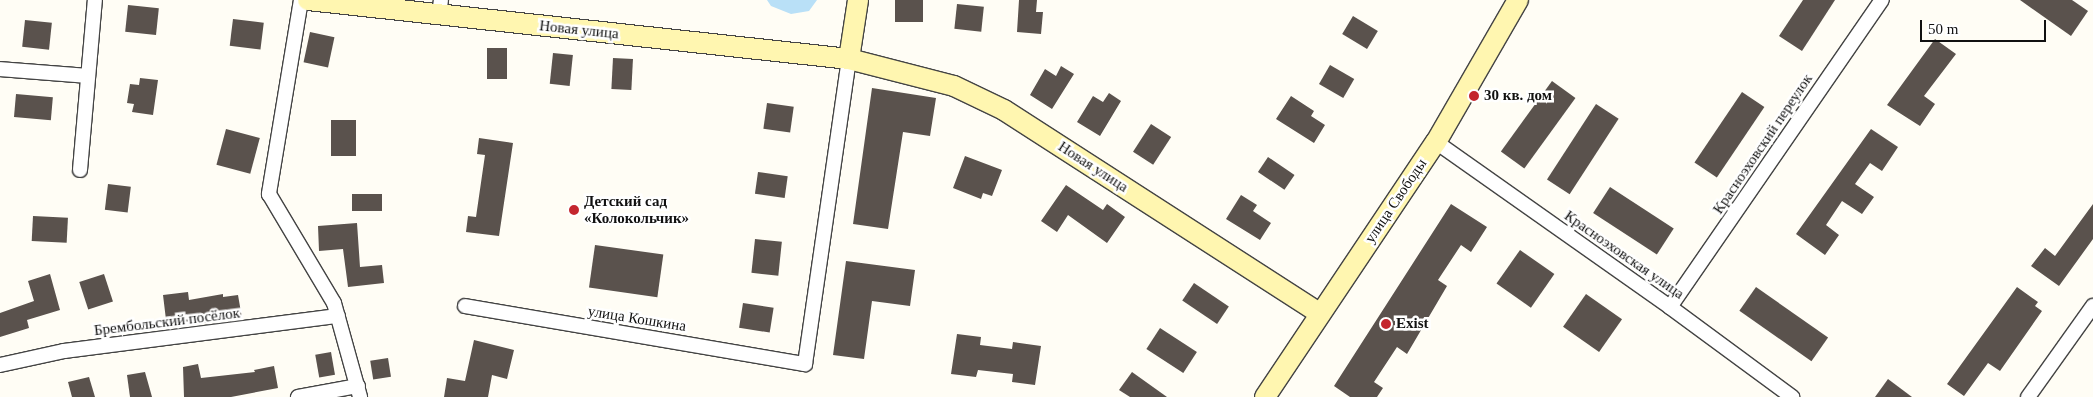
<!DOCTYPE html>
<html>
<head>
<meta charset="utf-8">
<style>
	body { margin:0 }
	#map { position:relative; width:2093px; height:397px; overflow:hidden; background:#fffdf5; font-family:"Times New Roman",serif }
	div>[style] { position:absolute }
	.water>* { inset:0; background:#b9e0f7 }
	.building>* { inset:0; background:#5a524d; transform-origin:0 0 }
	.roads { filter:drop-shadow(1px 0 #444) drop-shadow(-1px 0 #444) drop-shadow(0 1px #444) drop-shadow(0 -1px #444) }
	.street>* { height:14px; margin:-7px; padding:0 7px; transform-origin:7px; border-radius:7px; background:#fff }
	.secondary>* { height:20px; margin:-10px; padding:0 10px; transform-origin:10px; border-radius:10px; background:#fff6b0 }
	.dots>* { width:14px; height:14px; translate:-50% -50%; box-sizing:border-box; border:2px solid #fff; border-radius:50% }
	span { translate:-50% -50%; white-space:nowrap; text-align:center; line-height:1.15; -webkit-text-stroke:5px #fff; paint-order:stroke }
	.street-label { font-size:15px; color:#111 }
	.poi-label { font-size:15px; color:#111; font-weight:700 }
	.left { translate:0 -50%; text-align:left }
	.scale { position:absolute; left:1920px; top:20px; width:126px; height:22px; box-sizing:border-box; border:2px solid #111; border-top:0; padding-left:6px; font-size:15px; line-height:18px; white-space:nowrap; color:#111; -webkit-text-stroke:4px #fff; paint-order:stroke }
</style>
</head>
<body>
<div id="map">
	<div class="water">
		<div style="clip-path:polygon(767px 0,817px 0,809px 11px,791px 14px,771px 6px)"></div>
	</div>
	<div class="building">
		<div style="left:895px;top:0;width:28px;height:22px"></div>
		<div style="clip-path:polygon(1019px 0,1037px 0,1036px 12px,1043px 12px,1041px 34px,1017px 32px)"></div>
		<div style="clip-path:polygon(1803px 0,1835px 0,1802px 51px,1779px 36px)"></div>
		<div style="clip-path:polygon(2020px 0,2072px 0,2088px 11px,2071px 36px)"></div>
		<div style="left:957px;top:4px;width:27px;height:25px;rotate:6deg"></div>
		<div style="left:128px;top:5px;width:31px;height:27px;rotate:6deg"></div>
		<div style="left:1353px;top:16px;width:29px;height:21px;rotate:31deg"></div>
		<div style="left:233px;top:19px;width:31px;height:27px;rotate:7deg"></div>
		<div style="left:25px;top:20px;width:27px;height:27px;rotate:6deg"></div>
		<div style="left:310px;top:32px;width:25px;height:31px;rotate:12deg"></div>
		<div style="clip-path:polygon(1935px 39px,1956px 54px,1924px 96px,1935px 104px,1920px 126px,1887px 105px)"></div>
		<div style="left:487px;top:48px;width:20px;height:31px"></div>
		<div style="left:553px;top:53px;width:20px;height:31px;rotate:6deg"></div>
		<div style="left:613px;top:58px;width:20px;height:31px;rotate:3deg"></div>
		<div style="left:1330px;top:65px;width:28px;height:22px;rotate:30deg"></div>
		<div style="clip-path:polygon(1061px 66px,1074px 74px,1052px 109px,1030px 95px,1045px 69px,1056px 76px)"></div>
		<div style="clip-path:polygon(140px 78px,158px 80px,153px 115px,132px 112px,134px 104px,127px 103px,130px 84px,139px 85px)"></div>
		<div style="left:1552px;top:81px;width:29px;height:87px;rotate:36deg"></div>
		<div style="clip-path:polygon(872px 88px,936px 98px,930px 136px,903px 132px,888px 229px,853px 224px)"></div>
		<div style="left:1742px;top:92px;width:27px;height:85px;rotate:34deg"></div>
		<div style="clip-path:polygon(1109px 93px,1121px 101px,1100px 136px,1077px 122px,1093px 96px,1103px 102px)"></div>
		<div style="left:16px;top:94px;width:37px;height:23px;rotate:5deg"></div>
		<div style="clip-path:polygon(1291px 96px,1314px 111px,1311px 116px,1325px 125px,1314px 143px,1276px 119px)"></div>
		<div style="left:767px;top:103px;width:27px;height:26px;rotate:8deg"></div>
		<div style="left:1596px;top:104px;width:27px;height:90px;rotate:33deg"></div>
		<div style="left:331px;top:120px;width:25px;height:36px"></div>
		<div style="left:1151px;top:124px;width:24px;height:33px;rotate:33deg"></div>
		<div style="left:226px;top:129px;width:35px;height:37px;rotate:15deg"></div>
		<div style="clip-path:polygon(1871px 129px,1898px 147px,1882px 171px,1870px 163px,1855px 184px,1874px 197px,1862px 214px,1842px 201px,1826px 225px,1839px 235px,1825px 255px,1796px 234px)"></div>
		<div style="clip-path:polygon(479px 138px,513px 143px,499px 236px,466px 232px,468px 216px,476px 217px,485px 155px,477px 154px)"></div>
		<div style="clip-path:polygon(965px 156px,1002px 170px,992px 196px,983px 193px,981px 199px,953px 188px)"></div>
		<div style="left:1268px;top:157px;width:32px;height:18px;rotate:34deg"></div>
		<div style="left:758px;top:172px;width:30px;height:22px;rotate:8deg"></div>
		<div style="left:108px;top:184px;width:23px;height:26px;rotate:7deg"></div>
		<div style="clip-path:polygon(1066px 185px,1103px 210px,1107px 204px,1125px 217px,1107px 243px,1068px 215px,1057px 232px,1041px 221px)"></div>
		<div style="left:1610px;top:187px;width:76px;height:31px;rotate:33deg"></div>
		<div style="left:352px;top:194px;width:30px;height:17px"></div>
		<div style="clip-path:polygon(1241px 195px,1257px 205px,1253px 211px,1271px 223px,1260px 240px,1226px 219px)"></div>
		<div style="clip-path:polygon(1451px 204px,1487px 227px,1471px 252px,1461px 245px,1438px 280px,1447px 286px,1407px 354px,1397px 347px,1374px 382px,1383px 388px,1377px 397px,1350px 397px,1334px 386px)"></div>
		<div style="clip-path:polygon(2093px 204px,2093px 239px,2059px 286px,2031px 266px,2045px 248px,2055px 256px)"></div>
		<div style="left:33px;top:216px;width:35px;height:25px;rotate:3deg"></div>
		<div style="clip-path:polygon(357px 223px,360px 267px,382px 265px,384px 283px,348px 287px,343px 249px,319px 251px,318px 226px)"></div>
		<div style="left:755px;top:239px;width:27px;height:34px;rotate:6deg"></div>
		<div style="left:595px;top:245px;width:69px;height:43px;rotate:8deg"></div>
		<div style="left:1520px;top:250px;width:42px;height:41px;rotate:35deg"></div>
		<div style="clip-path:polygon(846px 261px,915px 270px,910px 306px,872px 301px,864px 359px,833px 355px)"></div>
		<div style="clip-path:polygon(50px 274px,60px 310px,27px 320px,29px 328px,0 337px,0 313px,34px 301px,28px 281px)"></div>
		<div style="left:104px;top:274px;width:29px;height:26px;rotate:72deg"></div>
		<div style="left:1194px;top:283px;width:42px;height:21px;rotate:34deg"></div>
		<div style="left:1756px;top:287px;width:88px;height:29px;rotate:35deg"></div>
		<div style="clip-path:polygon(2017px 287px,2038px 302px,2035px 306px,2042px 311px,2000px 371px,1988px 363px,1964px 396px,1947px 384px)"></div>
		<div style="clip-path:polygon(188px 292px,189px 300px,223px 294px,223px 297px,238px 295px,242px 318px,167px 328px,163px 295px)"></div>
		<div style="left:1586px;top:294px;width:44px;height:40px;rotate:35deg"></div>
		<div style="left:743px;top:303px;width:31px;height:25px;rotate:9deg"></div>
		<div style="left:1160px;top:328px;width:44px;height:25px;rotate:33deg"></div>
		<div style="clip-path:polygon(957px 334px,981px 337px,980px 345px,1012px 349px,1013px 342px,1041px 346px,1035px 385px,1012px 382px,1013px 374px,978px 370px,976px 377px,951px 374px)"></div>
		<div style="clip-path:polygon(474px 340px,514px 350px,507px 379px,492px 375px,488px 397px,444px 397px,447px 378px,465px 381px)"></div>
		<div style="left:331px;top:352px;width:23px;height:16px;rotate:80deg"></div>
		<div style="left:388px;top:358px;width:19px;height:18px;rotate:81deg"></div>
		<div style="clip-path:polygon(198px 364px,201px 378px,255px 372px,254px 370px,274px 366px,278px 388px,231px 397px,184px 397px,183px 367px)"></div>
		<div style="clip-path:polygon(145px 372px,152px 397px,130px 397px,127px 375px)"></div>
		<div style="clip-path:polygon(1132px 372px,1167px 397px,1130px 397px,1119px 390px)"></div>
		<div style="clip-path:polygon(89px 377px,95px 397px,72px 397px,68px 382px)"></div>
		<div style="clip-path:polygon(1888px 379px,1912px 397px,1875px 397px)"></div>
	</div>
	<div class="roads">
		<div class="street">
			<div style="left:301px;top:0;width:197px;rotate:99.4deg"></div>
			<div style="left:269px;top:194px;width:127px;rotate:59.2deg"></div>
			<div style="left:334px;top:303px;width:98px;rotate:74.5deg"></div>
			<div style="left:439px;top:14px;width:14px;rotate:-82deg"></div>
			<div style="left:0;top:69px;width:88px;rotate:4.5deg"></div>
			<div style="left:1436px;top:142px;width:286px;rotate:35.2deg"></div>
			<div style="left:1670px;top:307px;width:152px;rotate:36.4deg"></div>
			<div style="left:80px;top:170px;width:171px;rotate:-85deg"></div>
			<div style="left:465px;top:306px;width:345px;rotate:9.7deg"></div>
			<div style="left:805px;top:364px;width:308px;rotate:-81.8deg"></div>
			<div style="left:1670px;top:307px;width:373px;rotate:-55.4deg"></div>
			<div style="left:0;top:365px;width:66px;rotate:-12.3deg"></div>
			<div style="left:64px;top:351px;width:276px;rotate:-7.3deg"></div>
			<div style="left:298px;top:397px;width:61px;rotate:-10.4deg"></div>
			<div style="left:2028px;top:397px;width:112px;rotate:-54.5deg"></div>
		</div>
		<div class="secondary">
			<div style="left:308px;top:0;width:544px;rotate:6.22deg"></div>
			<div style="left:849px;top:59px;width:108px;rotate:14.4deg"></div>
			<div style="left:954px;top:86px;width:55px;rotate:25.6deg"></div>
			<div style="left:1004px;top:110px;width:376px;rotate:32.8deg"></div>
			<div style="left:849px;top:59px;width:60px;rotate:-81.3deg"></div>
			<div style="left:1265px;top:397px;width:307px;rotate:-56.2deg"></div>
			<div style="left:1436px;top:142px;width:164px;rotate:-60deg"></div>
		</div>
	</div>
	<div class="dots">
		<div style="left:1474px;top:96px;background:#c4262e"></div>
		<div style="left:574px;top:210px;background:#c4262e"></div>
		<div style="left:1386px;top:324px;background:#c4262e"></div>
	</div>
	<div class="street-label">
		<span style="left:579px;top:30px;rotate:6deg">Новая улица</span>
		<span style="left:1763px;top:144px;rotate:-56deg">Красноэховский переулок</span>
		<span style="left:1093px;top:167px;rotate:33deg">Новая улица</span>
		<span style="left:1396px;top:201px;rotate:-56deg">улица Свободы</span>
		<span style="left:1624px;top:255px;rotate:35deg">Красноэховская улица</span>
		<span style="left:637px;top:319px;rotate:9deg">улица Кошкина</span>
		<span style="left:167px;top:322px;rotate:-7deg">Брембольский посёлок</span>
	</div>
	<div class="poi-label">
		<span class="left" style="left:1484px;top:96px">30 кв. дом</span>
		<span class="left" style="left:584px;top:210px">Детский сад<br>«Колокольчик»</span>
		<span class="left" style="left:1396px;top:324px">Exist</span>
	</div>
	<div class="scale">50 m</div>
</div>
</body>
</html>
